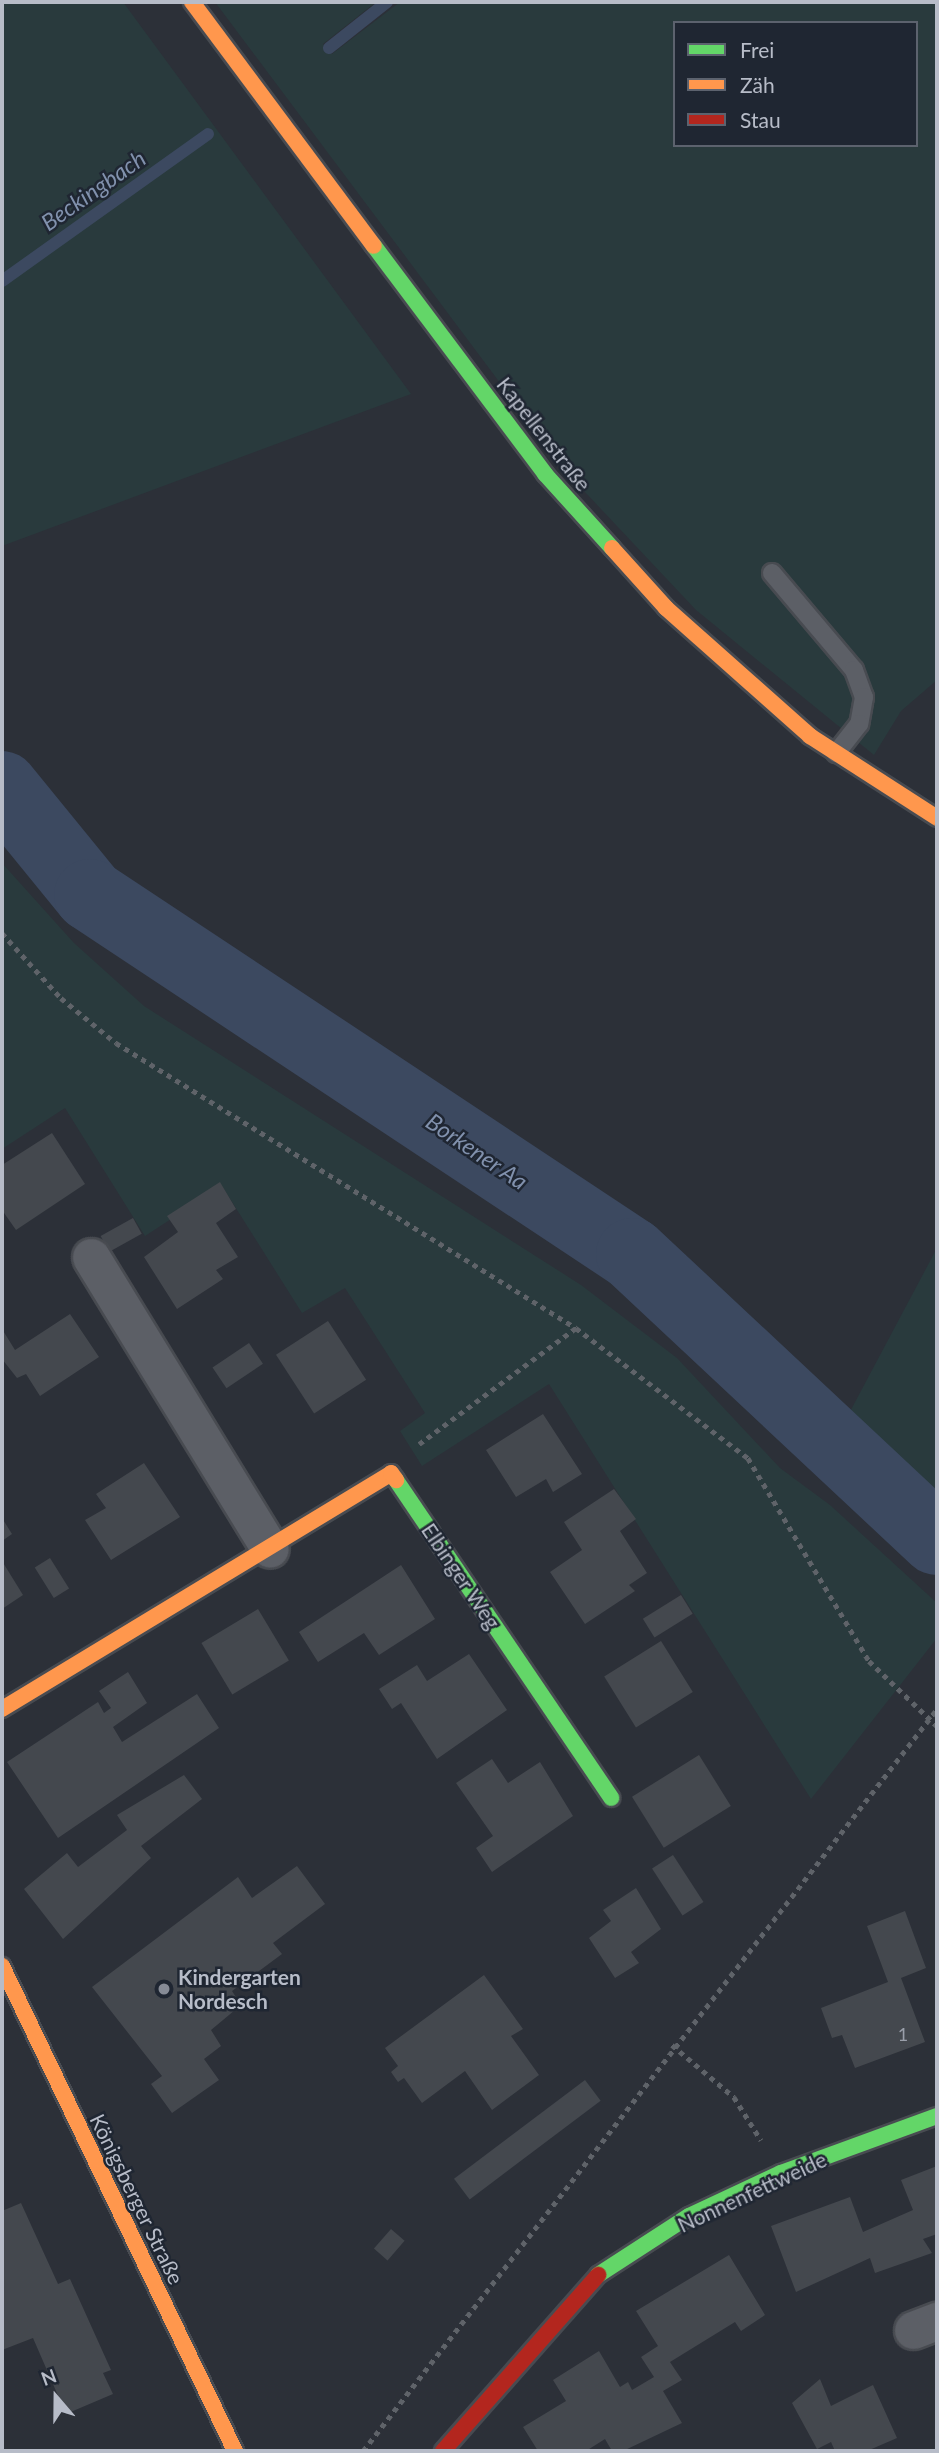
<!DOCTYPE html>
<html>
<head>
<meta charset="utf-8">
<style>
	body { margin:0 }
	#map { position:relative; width:939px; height:2453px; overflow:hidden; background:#2c3038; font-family:Lato,sans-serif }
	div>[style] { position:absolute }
	.green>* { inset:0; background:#293a3d }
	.stream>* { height:12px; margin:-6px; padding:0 6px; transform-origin:6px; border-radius:6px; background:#3c4960 }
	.river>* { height:72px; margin:-36px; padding:0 36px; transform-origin:36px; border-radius:36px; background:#3c4960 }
	.building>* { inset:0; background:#44484e; transform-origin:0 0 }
	.path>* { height:4.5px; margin-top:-2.25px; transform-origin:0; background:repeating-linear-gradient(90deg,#5f6369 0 5px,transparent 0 10px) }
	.roads { filter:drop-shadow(2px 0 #484b51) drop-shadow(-2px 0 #484b51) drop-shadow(0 2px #484b51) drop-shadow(0 -2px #484b51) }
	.lane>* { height:18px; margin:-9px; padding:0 9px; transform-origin:9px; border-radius:9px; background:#5c5f66 }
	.street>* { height:37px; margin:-18.5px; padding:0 18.5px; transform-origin:18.5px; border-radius:18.5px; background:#5c5f66 }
	.fast>* { height:16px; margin:-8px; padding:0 8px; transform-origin:8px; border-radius:8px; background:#63d668 }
	.slow>* { height:16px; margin:-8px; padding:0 8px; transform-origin:8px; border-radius:8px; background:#ff974d }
	.jam>* { height:16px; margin:-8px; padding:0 8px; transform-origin:8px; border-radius:8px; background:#b3261e }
	.dots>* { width:19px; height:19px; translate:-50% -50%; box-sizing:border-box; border:4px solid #1f2632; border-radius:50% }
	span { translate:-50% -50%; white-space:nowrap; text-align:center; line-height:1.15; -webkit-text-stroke:5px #1f2632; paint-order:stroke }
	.number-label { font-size:18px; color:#9a9faa }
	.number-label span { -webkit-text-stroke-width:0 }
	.street-label { font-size:21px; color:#b7bcc8 }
	.poi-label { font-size:21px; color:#b7bcc8; font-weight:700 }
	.left { translate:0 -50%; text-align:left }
	.water-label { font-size:23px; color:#8191ad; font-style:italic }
	.frame { position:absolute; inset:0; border:4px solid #b7bcc8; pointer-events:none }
	.legend { position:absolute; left:673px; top:21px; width:245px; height:126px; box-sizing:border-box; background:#1f2632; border:2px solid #5c626e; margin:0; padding:9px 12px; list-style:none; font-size:21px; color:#b7bcc8 }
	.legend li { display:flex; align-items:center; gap:14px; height:35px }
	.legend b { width:35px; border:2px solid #5c626e }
	.north { position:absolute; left:21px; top:2362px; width:70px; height:70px; -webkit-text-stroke:5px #1f2632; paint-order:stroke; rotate:340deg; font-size:19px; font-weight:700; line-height:28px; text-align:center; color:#b7bcc8 }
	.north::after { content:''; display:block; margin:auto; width:24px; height:32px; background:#b7bcc8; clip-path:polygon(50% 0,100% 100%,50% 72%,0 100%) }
</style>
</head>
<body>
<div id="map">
	<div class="green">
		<div style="clip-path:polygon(2px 2px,123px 2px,411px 394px,2px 546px)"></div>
		<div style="clip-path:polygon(evenodd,215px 2px,376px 2px,323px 44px,332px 54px,400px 2px,937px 2px,937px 680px,901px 711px,874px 755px,696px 610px,569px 475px,215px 2px,675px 23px,916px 23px,916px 145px,675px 145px,675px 23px)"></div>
		<div style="clip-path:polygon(2px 863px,74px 943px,144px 1006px,581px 1285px,677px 1358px,780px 1468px,830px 1505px,937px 1603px,937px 1638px,811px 1799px,549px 1384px,422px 1466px,400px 1431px,425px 1413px,345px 1288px,302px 1313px,222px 1186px,145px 1236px,65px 1108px,2px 1149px)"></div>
		<div style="clip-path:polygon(937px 1248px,937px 1511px,845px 1421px)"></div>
	</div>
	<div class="stream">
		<div style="left:329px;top:48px;width:74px;rotate:-38.4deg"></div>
		<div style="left:2px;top:281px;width:253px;rotate:-35.5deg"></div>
	</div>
	<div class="river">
		<div style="left:2px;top:787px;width:139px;rotate:50.8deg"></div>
		<div style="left:90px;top:895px;width:650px;rotate:33.52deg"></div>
		<div style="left:632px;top:1254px;width:417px;rotate:43.1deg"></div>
	</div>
	<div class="building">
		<div style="clip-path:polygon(52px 1133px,85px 1184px,16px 1230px,2px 1210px,2px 1165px)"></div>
		<div style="clip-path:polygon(220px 1182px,236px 1209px,216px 1223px,238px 1257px,216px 1270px,223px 1279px,177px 1309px,144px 1257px,178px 1232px,167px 1216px)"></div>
		<div style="left:133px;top:1218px;width:18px;height:37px;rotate:61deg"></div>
		<div style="clip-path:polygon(70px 1314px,99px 1357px,40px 1396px,26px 1374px,17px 1378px,2px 1359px,2px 1329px,15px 1350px)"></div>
		<div style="left:328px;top:1321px;width:70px;height:62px;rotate:57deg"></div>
		<div style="left:249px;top:1343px;width:25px;height:44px;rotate:56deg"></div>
		<div style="clip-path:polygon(543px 1414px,582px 1474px,553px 1492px,546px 1479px,516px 1497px,486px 1450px)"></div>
		<div style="clip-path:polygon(144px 1463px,180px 1517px,111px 1560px,85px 1520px,106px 1508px,96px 1494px)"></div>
		<div style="clip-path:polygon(614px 1489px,636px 1519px,620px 1531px,647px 1573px,629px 1585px,635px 1591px,585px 1624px,550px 1572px,582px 1550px,564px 1522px)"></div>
		<div style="clip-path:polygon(2px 1518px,12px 1534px,2px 1541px)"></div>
		<div style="left:50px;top:1558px;width:36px;height:18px;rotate:58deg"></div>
		<div style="clip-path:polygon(2px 1561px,23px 1595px,2px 1609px)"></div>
		<div style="clip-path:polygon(401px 1565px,435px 1619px,379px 1655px,364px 1633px,318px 1662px,299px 1632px)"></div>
		<div style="left:681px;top:1595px;width:22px;height:45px;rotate:58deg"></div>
		<div style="left:258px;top:1609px;width:60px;height:66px;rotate:59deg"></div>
		<div style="left:661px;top:1641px;width:60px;height:67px;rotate:58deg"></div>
		<div style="clip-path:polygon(469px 1654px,507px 1710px,437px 1759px,401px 1703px,392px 1709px,379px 1689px,417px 1665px,427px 1681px)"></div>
		<div style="clip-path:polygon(128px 1672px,147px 1703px,113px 1727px,122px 1742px,197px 1694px,219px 1728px,58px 1838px,7px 1762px,98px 1702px,104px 1713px,111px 1708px,99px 1691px)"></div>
		<div style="left:699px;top:1755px;width:60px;height:79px;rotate:58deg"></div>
		<div style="clip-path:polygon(492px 1759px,508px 1783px,540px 1762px,573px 1816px,492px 1872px,476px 1848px,493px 1836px,456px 1783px)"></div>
		<div style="clip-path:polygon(184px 1775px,202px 1799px,141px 1846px,151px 1858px,63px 1939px,24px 1889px,67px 1853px,78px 1867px,127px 1830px,117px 1815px)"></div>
		<div style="left:673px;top:1855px;width:56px;height:25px;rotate:57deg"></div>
		<div style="clip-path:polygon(297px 1866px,325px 1904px,273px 1943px,282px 1954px,232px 1991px,241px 2005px,211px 2030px,221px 2046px,204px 2059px,219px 2080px,172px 2113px,151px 2084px,162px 2076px,92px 1987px,238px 1877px,252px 1898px)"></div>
		<div style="clip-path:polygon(636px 1888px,661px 1929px,631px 1952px,639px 1963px,615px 1978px,589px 1938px,611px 1921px,603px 1910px)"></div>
		<div style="clip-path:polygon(905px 1911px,926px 1968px,901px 1978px,925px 2042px,855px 2068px,842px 2035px,832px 2038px,821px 2008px,888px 1982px,867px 1926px)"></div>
		<div style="clip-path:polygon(484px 1975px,523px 2029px,511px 2036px,539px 2075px,492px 2110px,465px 2071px,422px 2103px,404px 2078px,398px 2082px,391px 2072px,398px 2066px,385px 2048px)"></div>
		<div style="left:585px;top:2080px;width:26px;height:164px;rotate:53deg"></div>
		<div style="clip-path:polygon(937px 2166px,937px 2234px,923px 2239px,932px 2253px,875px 2273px,870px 2258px,796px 2292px,771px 2226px,850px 2197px,863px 2232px,913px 2210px,901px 2180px)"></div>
		<div style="clip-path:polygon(21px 2203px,58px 2284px,70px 2279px,111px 2370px,103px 2373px,113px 2394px,66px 2414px,33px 2338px,2px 2350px,2px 2211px)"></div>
		<div style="left:391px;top:2229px;width:18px;height:26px;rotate:41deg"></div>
		<div style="clip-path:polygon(729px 2255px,765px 2315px,741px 2331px,735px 2322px,670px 2362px,682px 2380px,663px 2391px,682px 2423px,623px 2451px,612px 2451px,605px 2439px,586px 2451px,538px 2451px,523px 2427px,566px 2401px,553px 2380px,599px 2351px,620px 2387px,628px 2382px,632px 2390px,654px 2377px,641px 2357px,658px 2346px,636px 2311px)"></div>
		<div style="clip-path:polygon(820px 2379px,831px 2406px,873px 2385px,897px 2438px,867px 2451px,835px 2451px,831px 2442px,817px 2449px,792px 2403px)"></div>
	</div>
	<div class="path">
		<div style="left:2px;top:933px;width:88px;rotate:47.8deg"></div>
		<div style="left:61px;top:998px;width:71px;rotate:39.3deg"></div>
		<div style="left:116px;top:1043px;width:541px;rotate:31.78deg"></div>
		<div style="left:576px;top:1328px;width:216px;rotate:37.1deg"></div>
		<div style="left:748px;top:1458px;width:236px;rotate:59.2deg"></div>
		<div style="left:869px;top:1661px;width:94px;rotate:43.7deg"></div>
		<div style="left:419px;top:1444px;width:195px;rotate:-36.5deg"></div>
		<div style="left:672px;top:2045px;width:81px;rotate:40deg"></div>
		<div style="left:734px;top:2097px;width:51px;rotate:57.9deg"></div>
		<div style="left:363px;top:2451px;width:938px;rotate:-52.28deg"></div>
	</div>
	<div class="roads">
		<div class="lane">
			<div style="left:772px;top:573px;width:127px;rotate:49.8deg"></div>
			<div style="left:854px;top:670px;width:29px;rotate:70deg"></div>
			<div style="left:864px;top:697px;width:27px;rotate:100deg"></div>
			<div style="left:859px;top:724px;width:37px;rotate:128deg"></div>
		</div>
		<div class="street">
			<div style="left:91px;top:1257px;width:342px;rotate:58.5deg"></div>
			<div style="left:913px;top:2330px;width:26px;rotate:-21deg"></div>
		</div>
		<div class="fast">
			<div style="left:374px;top:246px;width:285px;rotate:53.1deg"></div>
			<div style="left:545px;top:474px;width:100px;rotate:47.8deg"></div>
			<div style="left:396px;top:1480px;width:384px;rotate:55.9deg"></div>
			<div style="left:598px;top:2275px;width:108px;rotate:-33deg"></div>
			<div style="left:689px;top:2216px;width:102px;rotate:-25.1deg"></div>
			<div style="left:781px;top:2173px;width:166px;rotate:-20.1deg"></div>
		</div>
		<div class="slow">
			<div style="left:192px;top:2px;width:304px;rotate:53.3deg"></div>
			<div style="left:612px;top:548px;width:81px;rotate:48deg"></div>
			<div style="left:666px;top:608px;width:193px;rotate:41.6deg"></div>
			<div style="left:810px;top:736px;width:151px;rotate:32.8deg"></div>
			<div style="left:2px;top:1709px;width:455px;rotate:-31.2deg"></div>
			<div style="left:391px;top:1473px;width:9px;rotate:54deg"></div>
			<div style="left:2px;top:1966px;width:538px;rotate:64.34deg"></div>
		</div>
		<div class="jam">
			<div style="left:443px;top:2451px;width:235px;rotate:-48.6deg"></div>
		</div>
	</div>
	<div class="dots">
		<div style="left:164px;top:1989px;background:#868b96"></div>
	</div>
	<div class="number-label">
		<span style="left:903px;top:2034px">1</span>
	</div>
	<div class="street-label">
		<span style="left:544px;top:434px;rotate:52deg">Kapellenstraße</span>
		<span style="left:461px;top:1576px;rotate:56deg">Elbinger Weg</span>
		<span style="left:752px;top:2192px;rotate:-25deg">Nonnenfettweide</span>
		<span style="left:137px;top:2199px;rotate:64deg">Königsberger Straße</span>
	</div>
	<div class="poi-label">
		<span class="left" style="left:178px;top:1989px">Kindergarten<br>Nordesch</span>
	</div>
	<div class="water-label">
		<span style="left:93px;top:190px;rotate:-35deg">Beckingbach</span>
		<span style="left:477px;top:1151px;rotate:34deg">Borkener Aa</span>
	</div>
	<div class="frame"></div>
	<ul class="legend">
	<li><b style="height:9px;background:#63d668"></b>Frei</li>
	<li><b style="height:9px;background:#ff974d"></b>Zäh</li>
	<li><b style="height:9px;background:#b3261e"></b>Stau</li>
	</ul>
	<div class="north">N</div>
</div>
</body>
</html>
